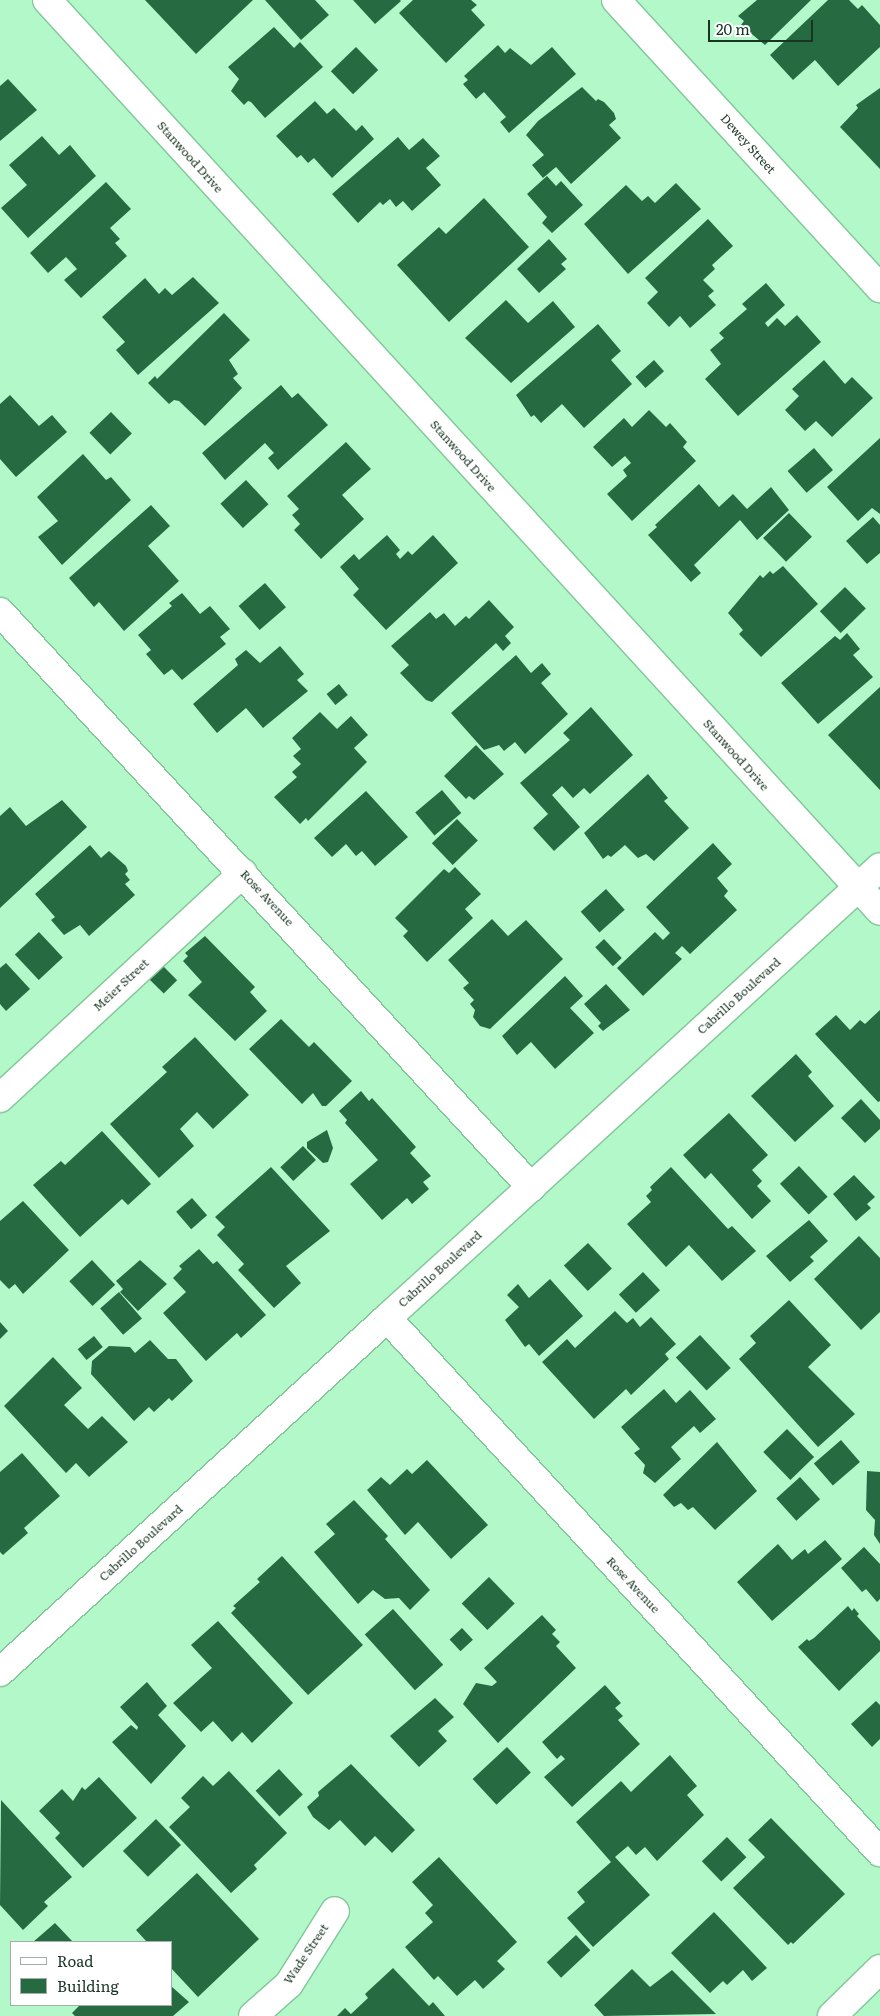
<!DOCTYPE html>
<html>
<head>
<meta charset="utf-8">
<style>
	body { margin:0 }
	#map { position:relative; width:880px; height:2016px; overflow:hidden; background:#b3f8c9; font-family:Literata,serif }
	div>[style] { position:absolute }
	.building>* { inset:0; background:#266a42; transform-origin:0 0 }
	.roads { filter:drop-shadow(1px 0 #82c699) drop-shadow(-1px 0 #82c699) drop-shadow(0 1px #82c699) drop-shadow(0 -1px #82c699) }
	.street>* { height:28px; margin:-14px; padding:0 14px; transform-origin:14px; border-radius:14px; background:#fff }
	.secondary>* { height:28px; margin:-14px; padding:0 14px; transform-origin:14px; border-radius:14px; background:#fff }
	span { translate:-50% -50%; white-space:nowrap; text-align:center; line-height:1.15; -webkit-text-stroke:5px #fff; paint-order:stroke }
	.street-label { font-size:12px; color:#183423 }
	.legend { position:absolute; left:10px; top:1941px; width:162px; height:65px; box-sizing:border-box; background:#fff; border:1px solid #a3aea7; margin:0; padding:6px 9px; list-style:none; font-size:15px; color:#183423 }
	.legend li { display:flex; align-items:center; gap:10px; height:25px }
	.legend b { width:25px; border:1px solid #a3aea7 }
	.scale { position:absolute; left:708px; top:20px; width:105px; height:22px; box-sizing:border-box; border:2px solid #183423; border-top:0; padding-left:6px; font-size:15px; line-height:18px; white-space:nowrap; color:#183423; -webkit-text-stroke:4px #fff; paint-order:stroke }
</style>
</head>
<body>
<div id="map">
	<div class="building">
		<div style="clip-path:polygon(145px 0,253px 0,196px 54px)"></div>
		<div style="clip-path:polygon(265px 0,315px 0,329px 15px,301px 40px)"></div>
		<div style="clip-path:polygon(353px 0,400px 0,401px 1px,375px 24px)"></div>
		<div style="clip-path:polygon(413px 0,471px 0,477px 5px,471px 10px,485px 25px,446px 63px,399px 13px)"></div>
		<div style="clip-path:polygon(757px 0,811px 0,765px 45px,741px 25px,744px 21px,738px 16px)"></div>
		<div style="clip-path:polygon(828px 0,849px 0,858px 9px,862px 5px,880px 25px,880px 47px,838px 86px,815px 60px,793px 80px,770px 55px)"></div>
		<div style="clip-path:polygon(274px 27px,294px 48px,300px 42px,323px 67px,265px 118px,251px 102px,248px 101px,244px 105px,231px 91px,239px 79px,228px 67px)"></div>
		<div style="clip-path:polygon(498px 45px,505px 53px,510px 48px,531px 65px,552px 47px,576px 74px,509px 133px,500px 122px,506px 117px,484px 92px,476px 99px,463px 84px,468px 80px,464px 76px)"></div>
		<div style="left:356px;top:47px;width:32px;height:35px;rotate:46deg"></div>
		<div style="clip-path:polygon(8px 79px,37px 110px,0 141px,0 86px)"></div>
		<div style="clip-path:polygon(582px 87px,596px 101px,598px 99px,604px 102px,614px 113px,616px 119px,609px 125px,621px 138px,571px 184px,556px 167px,543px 178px,532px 165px,544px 155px,526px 135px,538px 121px)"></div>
		<div style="clip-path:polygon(880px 88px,880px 169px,840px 127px,858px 108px,856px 105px)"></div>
		<div style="clip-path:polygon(315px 101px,327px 114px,334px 108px,356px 131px,362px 125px,374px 139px,332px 178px,314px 158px,308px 163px,301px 155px,297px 158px,276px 136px)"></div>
		<div style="clip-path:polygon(42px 136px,59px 155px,70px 145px,96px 176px,28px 238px,1px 208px,27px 185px,9px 165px)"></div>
		<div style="clip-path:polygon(398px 137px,409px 150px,423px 138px,440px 156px,426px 168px,441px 185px,412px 211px,403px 201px,396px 207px,390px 199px,383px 205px,380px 202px,358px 223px,332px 194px)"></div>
		<div style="clip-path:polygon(547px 176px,556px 186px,561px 181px,583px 205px,552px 233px,542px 223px,547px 217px,527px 194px)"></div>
		<div style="clip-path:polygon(106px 182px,131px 209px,110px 228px,120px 239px,115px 243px,127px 256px,81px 298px,64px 280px,77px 269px,66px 257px,48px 273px,30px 253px)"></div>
		<div style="clip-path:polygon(676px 183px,701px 209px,628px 274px,584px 224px,626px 185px,642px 201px,648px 196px,655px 203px)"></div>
		<div style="clip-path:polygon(484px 198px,529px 247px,449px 322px,397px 265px,439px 227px,446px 234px)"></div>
		<div style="clip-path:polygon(708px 219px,733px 246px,712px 265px,715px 269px,703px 280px,714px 291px,708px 296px,716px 305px,690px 328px,680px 316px,669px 327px,647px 303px,658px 292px,645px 278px)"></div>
		<div style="clip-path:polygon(549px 239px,567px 259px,561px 264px,566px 269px,539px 293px,517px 269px)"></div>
		<div style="clip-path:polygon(193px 277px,219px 303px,138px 375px,116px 350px,125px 342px,102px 317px,145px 278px,159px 294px,165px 288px,172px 295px)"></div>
		<div style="clip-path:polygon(766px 283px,785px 305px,765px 323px,768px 327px,777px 318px,785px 326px,797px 315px,821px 342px,738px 416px,705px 379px,721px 364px,710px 350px,724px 338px,719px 333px,747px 309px,742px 304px)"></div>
		<div style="clip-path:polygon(506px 300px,528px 323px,553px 301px,575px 327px,511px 383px,465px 338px)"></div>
		<div style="clip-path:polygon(224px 313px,250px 340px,229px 360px,238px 374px,233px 378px,242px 388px,205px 426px,179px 401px,174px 400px,169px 404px,148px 383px,155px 376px,157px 379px)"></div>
		<div style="clip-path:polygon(598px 324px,621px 351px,611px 360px,632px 384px,584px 428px,562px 404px,541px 423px,534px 415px,531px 417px,516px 395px)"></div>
		<div style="left:654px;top:360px;width:15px;height:25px;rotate:48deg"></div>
		<div style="clip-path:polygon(824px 360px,845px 384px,852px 377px,873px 398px,832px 437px,816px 421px,805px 431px,785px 410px,799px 396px,792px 389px)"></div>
		<div style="clip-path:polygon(281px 385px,292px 398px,298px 393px,328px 425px,278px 470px,268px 458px,274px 453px,265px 443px,225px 480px,202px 453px)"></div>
		<div style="clip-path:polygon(10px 395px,39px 426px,52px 415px,67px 432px,16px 477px,0 459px,0 404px)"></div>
		<div style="clip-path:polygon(649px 410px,666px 427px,670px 423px,687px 442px,683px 447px,696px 461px,632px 521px,607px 494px,627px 476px,623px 470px,631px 463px,625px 456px,612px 467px,593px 447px,624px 418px,632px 427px)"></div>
		<div style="left:111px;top:412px;width:30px;height:30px;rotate:46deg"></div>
		<div style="clip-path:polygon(880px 438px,880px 514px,872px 508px,858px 521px,827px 487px)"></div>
		<div style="clip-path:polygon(346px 442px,371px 469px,342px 495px,364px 519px,321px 559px,294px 530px,300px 524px,292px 515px,299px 509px,287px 496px)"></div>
		<div style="left:814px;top:448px;width:29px;height:35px;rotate:49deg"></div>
		<div style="clip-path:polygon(83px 454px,106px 480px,111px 477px,131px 500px,62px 565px,38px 537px,58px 521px,37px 497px)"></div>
		<div style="left:246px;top:480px;width:33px;height:35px;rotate:47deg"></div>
		<div style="clip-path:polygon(699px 484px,719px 507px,733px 494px,747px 509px,771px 487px,789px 510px,757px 540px,740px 520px,694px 565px,701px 573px,691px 582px,648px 535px,657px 527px,655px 525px)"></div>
		<div style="clip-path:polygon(151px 505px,170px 526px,148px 546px,179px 581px,124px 631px,99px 602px,94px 607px,69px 578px)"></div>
		<div style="left:789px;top:513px;width:33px;height:36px;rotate:46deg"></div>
		<div style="clip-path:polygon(873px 517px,880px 525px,880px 553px,867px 564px,846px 541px)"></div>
		<div style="clip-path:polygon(387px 535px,400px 550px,396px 554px,400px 559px,408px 551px,412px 555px,433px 535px,458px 563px,386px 630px,353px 595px,359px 589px,340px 567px,354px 554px,359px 560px)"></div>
		<div style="clip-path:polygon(783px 566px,818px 604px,761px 657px,739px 634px,743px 630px,728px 613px,760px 575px,763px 578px,770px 571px,773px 574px)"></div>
		<div style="left:265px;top:583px;width:32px;height:35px;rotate:49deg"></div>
		<div style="left:845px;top:587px;width:30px;height:35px;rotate:46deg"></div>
		<div style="clip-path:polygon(182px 593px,200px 614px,210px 606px,230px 629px,220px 637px,226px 644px,182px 680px,172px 669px,164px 675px,146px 654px,151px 650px,138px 635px,172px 606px,169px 603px)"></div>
		<div style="clip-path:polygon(489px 600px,514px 627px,505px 636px,511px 643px,503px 651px,496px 643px,432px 702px,426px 700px,400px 673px,409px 665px,391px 646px,430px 612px,436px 619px,444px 613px,455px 626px,466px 616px,469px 619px)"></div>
		<div style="clip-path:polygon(847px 633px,860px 649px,853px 655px,873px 677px,818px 724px,781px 683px,835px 636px,840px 640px)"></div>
		<div style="clip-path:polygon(280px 646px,304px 674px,297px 680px,308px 691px,263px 728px,246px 708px,217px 733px,193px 704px,238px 665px,235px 659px,246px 650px,260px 663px)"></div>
		<div style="clip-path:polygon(516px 655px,531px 673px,542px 663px,551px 674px,541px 683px,568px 714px,525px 754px,515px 742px,504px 751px,499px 745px,484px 750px,451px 713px)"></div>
		<div style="left:339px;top:684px;width:14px;height:16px;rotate:51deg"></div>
		<div style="clip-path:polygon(880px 687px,880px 790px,828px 735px)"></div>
		<div style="clip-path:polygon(591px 707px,633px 755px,590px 794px,584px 788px,573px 798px,562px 786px,552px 795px,580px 827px,554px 851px,533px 828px,548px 814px,520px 783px,570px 740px,563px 733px)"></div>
		<div style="clip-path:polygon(320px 712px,337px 729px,351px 716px,368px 735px,354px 748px,367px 762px,308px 821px,306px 818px,300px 824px,274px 797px,297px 777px,292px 772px,301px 764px,293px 756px,301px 749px,292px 738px)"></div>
		<div style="clip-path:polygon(476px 745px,504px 774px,474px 800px,469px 796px,466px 799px,444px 776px)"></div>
		<div style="clip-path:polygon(648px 774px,668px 798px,664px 801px,689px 828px,654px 861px,646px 854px,638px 858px,625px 845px,611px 857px,608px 855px,603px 859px,584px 833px)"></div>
		<div style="left:442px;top:790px;width:30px;height:35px;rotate:50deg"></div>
		<div style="clip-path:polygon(366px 791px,408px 837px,375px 866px,362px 851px,356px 856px,346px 844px,332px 857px,314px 838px)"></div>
		<div style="clip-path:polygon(62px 800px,87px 827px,0 908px,0 816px,10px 807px,26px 826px)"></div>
		<div style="left:457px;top:819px;width:30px;height:35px;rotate:46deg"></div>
		<div style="clip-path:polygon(713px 843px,732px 864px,717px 878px,728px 891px,724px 896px,737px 910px,690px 954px,682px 946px,675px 953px,682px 959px,643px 996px,617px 968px,655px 932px,663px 940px,670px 933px,646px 907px)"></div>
		<div style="clip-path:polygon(90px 845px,101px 858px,109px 851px,126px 866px,128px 871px,125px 874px,130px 880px,125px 884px,135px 895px,89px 936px,80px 925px,64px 935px,51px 920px,55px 917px,35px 894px)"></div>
		<div style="clip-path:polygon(455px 867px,481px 894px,465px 909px,473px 918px,427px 962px,403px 936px,408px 931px,395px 918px,444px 869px,449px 873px)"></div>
		<div style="left:606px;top:889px;width:28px;height:34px;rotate:48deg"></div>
		<div style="clip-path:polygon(492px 919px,508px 936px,526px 920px,563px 959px,490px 1029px,480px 1026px,473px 1017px,475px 1010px,470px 1004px,474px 1000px,463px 988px,469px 983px,448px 960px)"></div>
		<div style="left:39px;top:932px;width:35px;height:33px;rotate:47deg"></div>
		<div style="clip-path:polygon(205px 936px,255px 987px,250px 992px,267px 1011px,235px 1041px,188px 995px,202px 982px,183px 961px,188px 956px,185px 953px)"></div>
		<div style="left:604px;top:939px;width:26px;height:12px;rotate:47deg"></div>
		<div style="clip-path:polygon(6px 963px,30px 989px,6px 1011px,0 1004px,0 968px)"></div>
		<div style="left:163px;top:966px;width:20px;height:19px;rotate:45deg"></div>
		<div style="clip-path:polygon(565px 976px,583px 996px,570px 1008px,594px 1033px,555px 1069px,531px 1042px,517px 1055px,502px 1036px)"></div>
		<div style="clip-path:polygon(606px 984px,630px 1010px,603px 1031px,598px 1026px,601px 1023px,584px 1004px)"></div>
		<div style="clip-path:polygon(880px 1010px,880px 1101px,878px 1102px,815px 1034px,836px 1015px,850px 1030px,860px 1020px,865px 1024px)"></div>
		<div style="clip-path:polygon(281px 1019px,309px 1047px,314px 1042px,352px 1081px,326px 1106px,322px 1106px,313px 1093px,302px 1104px,249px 1049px)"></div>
		<div style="clip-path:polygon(195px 1037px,249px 1095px,213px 1129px,197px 1112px,180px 1129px,194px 1146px,159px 1178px,110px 1124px,167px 1072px,162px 1067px)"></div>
		<div style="clip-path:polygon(796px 1054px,812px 1072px,808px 1076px,834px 1106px,795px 1142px,751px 1096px)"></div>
		<div style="clip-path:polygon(361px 1091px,369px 1101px,372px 1098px,416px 1147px,410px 1153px,431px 1176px,423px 1182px,429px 1189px,412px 1204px,407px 1198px,382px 1220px,350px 1184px,378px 1160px,345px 1123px,347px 1120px,339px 1111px)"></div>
		<div style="clip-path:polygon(861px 1099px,880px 1120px,880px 1129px,865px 1143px,841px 1118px)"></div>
		<div style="clip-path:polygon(729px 1113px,768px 1155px,752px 1170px,762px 1181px,757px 1186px,771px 1201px,752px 1219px,711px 1173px,705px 1179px,683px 1155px)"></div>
		<div style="clip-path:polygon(327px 1130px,333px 1148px,328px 1162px,323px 1163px,307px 1148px,307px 1142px)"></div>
		<div style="clip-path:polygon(102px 1131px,151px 1184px,128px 1205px,122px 1199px,80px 1237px,33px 1185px,61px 1161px,65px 1165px)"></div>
		<div style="left:303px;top:1146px;width:19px;height:31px;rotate:47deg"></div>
		<div style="left:799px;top:1166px;width:42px;height:26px;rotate:47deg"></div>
		<div style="clip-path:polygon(271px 1167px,330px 1231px,286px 1266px,301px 1283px,274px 1308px,238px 1270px,244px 1264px,217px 1235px,225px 1227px,215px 1217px)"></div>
		<div style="clip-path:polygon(671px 1167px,728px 1229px,732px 1226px,756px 1251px,722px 1281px,689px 1245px,666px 1267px,627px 1224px,651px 1202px,646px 1196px,652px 1190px,650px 1187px)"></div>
		<div style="clip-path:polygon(854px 1175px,875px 1197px,867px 1204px,871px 1208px,856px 1221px,833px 1194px)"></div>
		<div style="left:192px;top:1198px;width:23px;height:21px;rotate:49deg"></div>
		<div style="clip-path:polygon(23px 1201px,69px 1250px,23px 1294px,15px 1284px,9px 1289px,0 1280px,0 1221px)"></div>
		<div style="clip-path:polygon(809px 1220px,828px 1241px,810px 1257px,814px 1261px,790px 1282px,766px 1256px)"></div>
		<div style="clip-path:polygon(859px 1236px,880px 1258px,880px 1312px,861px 1330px,814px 1279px)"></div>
		<div style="left:588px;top:1243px;width:35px;height:33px;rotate:47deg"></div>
		<div style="clip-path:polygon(199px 1249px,213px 1264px,217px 1261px,266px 1315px,241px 1338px,237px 1333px,206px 1361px,163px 1313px,186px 1292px,173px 1278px,182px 1269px,179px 1266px)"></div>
		<div style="left:92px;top:1260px;width:34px;height:31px;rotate:47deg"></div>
		<div style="clip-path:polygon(140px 1260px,167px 1284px,138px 1311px,120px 1292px,123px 1289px,116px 1281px)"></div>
		<div style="left:643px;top:1272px;width:25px;height:33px;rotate:47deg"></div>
		<div style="clip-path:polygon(550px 1279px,583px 1316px,539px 1356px,529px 1344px,525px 1347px,505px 1320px,519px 1307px,507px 1295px,518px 1284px,529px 1298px)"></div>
		<div style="left:119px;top:1292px;width:35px;height:25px;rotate:49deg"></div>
		<div style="clip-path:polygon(789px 1300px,831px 1345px,808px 1367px,855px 1414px,818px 1447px,739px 1359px,756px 1343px,750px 1336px)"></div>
		<div style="clip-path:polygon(615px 1311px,627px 1323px,633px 1318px,640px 1327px,651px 1317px,676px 1344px,665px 1354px,669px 1359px,631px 1395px,626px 1389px,594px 1419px,542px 1362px,567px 1339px,575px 1348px)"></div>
		<div style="clip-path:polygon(0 1322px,8px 1331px,0 1339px)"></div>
		<div style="left:700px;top:1335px;width:45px;height:33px;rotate:47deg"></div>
		<div style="left:94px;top:1336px;width:14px;height:21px;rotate:51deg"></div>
		<div style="clip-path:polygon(150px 1340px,168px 1359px,176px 1359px,193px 1381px,172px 1401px,169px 1398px,154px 1412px,149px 1407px,134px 1421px,91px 1374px,92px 1361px,109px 1346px,130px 1347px,135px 1353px)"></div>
		<div style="clip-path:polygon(53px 1357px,82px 1388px,64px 1405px,88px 1429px,102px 1416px,128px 1442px,89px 1477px,76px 1463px,66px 1473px,4px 1406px)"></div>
		<div style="clip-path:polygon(664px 1389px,676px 1403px,690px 1390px,716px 1419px,700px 1433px,694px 1426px,671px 1447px,681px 1459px,655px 1483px,643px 1473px,645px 1465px,634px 1453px,640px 1449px,621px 1427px)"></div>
		<div style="left:787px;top:1429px;width:39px;height:33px;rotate:46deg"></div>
		<div style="left:841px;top:1440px;width:29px;height:36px;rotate:49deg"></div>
		<div style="clip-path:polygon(717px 1442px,757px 1491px,715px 1530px,693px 1507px,688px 1510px,681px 1503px,674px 1507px,663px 1495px)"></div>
		<div style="clip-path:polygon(22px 1453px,60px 1496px,24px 1528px,28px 1533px,3px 1555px,0 1552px,0 1472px)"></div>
		<div style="clip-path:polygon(427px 1460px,488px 1525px,451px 1559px,418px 1522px,405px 1535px,367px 1490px,381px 1477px,390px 1485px,407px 1469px,412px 1474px)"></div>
		<div style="clip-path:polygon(867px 1471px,880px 1472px,880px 1544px,874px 1535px,875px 1520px,866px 1510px)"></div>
		<div style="left:800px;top:1477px;width:30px;height:32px;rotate:48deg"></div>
		<div style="clip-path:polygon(354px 1500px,388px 1536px,385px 1539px,430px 1590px,410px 1610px,399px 1598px,385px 1599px,373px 1590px,358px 1604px,314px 1552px,335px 1534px,326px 1524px)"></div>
		<div style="clip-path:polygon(825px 1540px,842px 1559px,772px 1621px,737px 1582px,778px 1544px,792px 1560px,805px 1549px,808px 1554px)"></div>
		<div style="clip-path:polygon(864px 1547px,880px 1564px,880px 1599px,877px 1602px,866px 1589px,862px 1592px,841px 1568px)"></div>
		<div style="clip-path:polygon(282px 1556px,363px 1645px,308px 1695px,231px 1613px,236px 1608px,233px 1606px,260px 1582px,257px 1579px)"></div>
		<div style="left:489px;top:1577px;width:37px;height:38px;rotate:46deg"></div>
		<div style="clip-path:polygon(848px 1606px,852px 1611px,854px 1608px,859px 1614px,857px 1616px,880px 1641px,880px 1651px,839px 1691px,798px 1647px,807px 1639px,809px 1641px,814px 1638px)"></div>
		<div style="left:393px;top:1609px;width:75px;height:38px;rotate:48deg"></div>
		<div style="clip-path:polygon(542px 1615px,556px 1630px,552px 1634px,560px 1642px,556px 1646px,576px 1668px,498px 1743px,463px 1704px,476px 1683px,492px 1686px,497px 1682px,484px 1668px)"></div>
		<div style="clip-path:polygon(218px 1621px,293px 1703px,252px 1743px,242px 1732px,232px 1742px,213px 1721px,201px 1732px,173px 1703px,212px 1668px,191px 1645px)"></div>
		<div style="left:462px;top:1628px;width:16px;height:17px;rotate:47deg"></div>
		<div style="clip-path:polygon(147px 1682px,167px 1706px,158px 1715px,186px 1746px,151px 1784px,112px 1742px,131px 1725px,137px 1730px,138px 1727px,120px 1707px)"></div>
		<div style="clip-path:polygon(605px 1685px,621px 1703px,615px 1708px,623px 1716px,618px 1720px,640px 1744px,572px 1807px,544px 1777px,565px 1759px,561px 1755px,557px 1759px,542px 1742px)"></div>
		<div style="clip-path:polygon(435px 1698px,454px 1717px,438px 1731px,447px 1741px,419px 1767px,390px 1736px)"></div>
		<div style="clip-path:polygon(876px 1701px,880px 1705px,880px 1739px,872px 1747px,851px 1724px)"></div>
		<div style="left:507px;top:1747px;width:35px;height:47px;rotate:47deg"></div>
		<div style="clip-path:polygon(670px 1755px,697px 1786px,687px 1795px,704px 1815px,657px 1861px,645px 1847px,636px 1855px,628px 1846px,615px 1857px,650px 1895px,593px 1947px,567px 1918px,585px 1902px,577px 1892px,611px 1862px,576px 1822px,621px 1781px,631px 1792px)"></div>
		<div style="clip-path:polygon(351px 1764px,415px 1830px,392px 1853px,375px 1836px,365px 1846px,340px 1820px,329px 1830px,313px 1817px,307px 1807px,319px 1796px,318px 1792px)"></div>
		<div style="left:279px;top:1769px;width:35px;height:32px;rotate:47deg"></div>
		<div style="clip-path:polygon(229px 1771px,287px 1833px,254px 1865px,257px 1869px,231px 1893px,169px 1827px,190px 1807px,181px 1798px,203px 1776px,213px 1786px)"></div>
		<div style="clip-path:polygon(99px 1777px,137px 1818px,83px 1868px,55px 1838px,60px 1833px,39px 1811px,62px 1789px,73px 1801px,82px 1787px,85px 1790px)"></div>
		<div style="clip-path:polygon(1px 1800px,72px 1877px,44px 1902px,48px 1906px,23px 1930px,0 1905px)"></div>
		<div style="clip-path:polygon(771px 1818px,845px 1894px,793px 1944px,791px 1942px,788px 1945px,733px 1888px,765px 1857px,748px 1840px)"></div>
		<div style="left:156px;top:1819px;width:36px;height:46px;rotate:46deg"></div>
		<div style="left:727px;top:1837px;width:28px;height:35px;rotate:46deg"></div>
		<div style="clip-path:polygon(439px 1857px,517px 1942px,497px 1961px,505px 1969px,483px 1989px,475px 1980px,457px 1996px,438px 1976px,434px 1980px,405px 1947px,433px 1922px,425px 1913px,433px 1905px,412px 1882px)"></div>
		<div style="clip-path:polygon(197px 1873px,259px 1939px,198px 1997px,171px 1968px,171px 1942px,147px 1942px,136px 1930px)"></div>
		<div style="clip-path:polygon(714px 1912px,767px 1968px,752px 1981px,743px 1970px,727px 1985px,723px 1981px,710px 1993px,671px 1953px)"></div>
		<div style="clip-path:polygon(55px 1923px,73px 1942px,33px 1942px)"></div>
		<div style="left:576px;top:1935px;width:21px;height:40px;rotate:47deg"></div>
		<div style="clip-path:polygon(393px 1968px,429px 2006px,433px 2002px,445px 2016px,337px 2016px,345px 2008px,351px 2014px,368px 1998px,365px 1994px)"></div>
		<div style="clip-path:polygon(632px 1969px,650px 1987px,672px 1970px,716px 2014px,604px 2016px,594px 2005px)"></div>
		<div style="clip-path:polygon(171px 1986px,189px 2002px,173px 2016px,75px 2016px,72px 2013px,80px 2005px,171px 2005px)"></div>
	</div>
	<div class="roads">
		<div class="street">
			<div style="left:47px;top:0;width:1234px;rotate:47.56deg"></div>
			<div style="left:616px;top:0;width:391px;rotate:47.5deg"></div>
			<div style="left:0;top:1098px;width:331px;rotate:-42.8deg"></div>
			<div style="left:531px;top:1187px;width:473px;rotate:-42.5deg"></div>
			<div style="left:0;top:1672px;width:524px;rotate:-42.45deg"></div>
			<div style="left:253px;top:2016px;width:48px;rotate:-41.6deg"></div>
			<div style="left:289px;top:1984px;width:86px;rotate:-57.8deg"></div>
			<div style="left:832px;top:2016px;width:67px;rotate:-44.4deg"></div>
		</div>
		<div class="secondary">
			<div style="left:0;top:612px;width:783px;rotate:47.28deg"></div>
			<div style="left:531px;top:1187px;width:195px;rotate:137.7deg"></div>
			<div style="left:387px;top:1318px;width:727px;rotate:47.29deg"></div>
		</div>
	</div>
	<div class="street-label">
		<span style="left:748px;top:144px;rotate:48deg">Dewey Street</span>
		<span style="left:190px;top:157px;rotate:48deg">Stanwood Drive</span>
		<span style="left:463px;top:456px;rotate:48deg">Stanwood Drive</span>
		<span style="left:736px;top:755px;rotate:48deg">Stanwood Drive</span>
		<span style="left:267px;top:898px;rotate:47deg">Rose Avenue</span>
		<span style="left:121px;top:985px;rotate:-43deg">Meier Street</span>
		<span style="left:739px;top:996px;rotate:-42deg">Cabrillo Boulevard</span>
		<span style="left:440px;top:1269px;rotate:-42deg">Cabrillo Boulevard</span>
		<span style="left:141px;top:1543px;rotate:-42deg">Cabrillo Boulevard</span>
		<span style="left:633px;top:1585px;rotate:47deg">Rose Avenue</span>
		<span style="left:306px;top:1954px;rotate:-56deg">Wade Street</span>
	</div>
	<ul class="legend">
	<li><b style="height:6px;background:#fff"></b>Road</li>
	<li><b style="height:14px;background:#266a42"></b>Building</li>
	</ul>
	<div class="scale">20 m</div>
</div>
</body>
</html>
